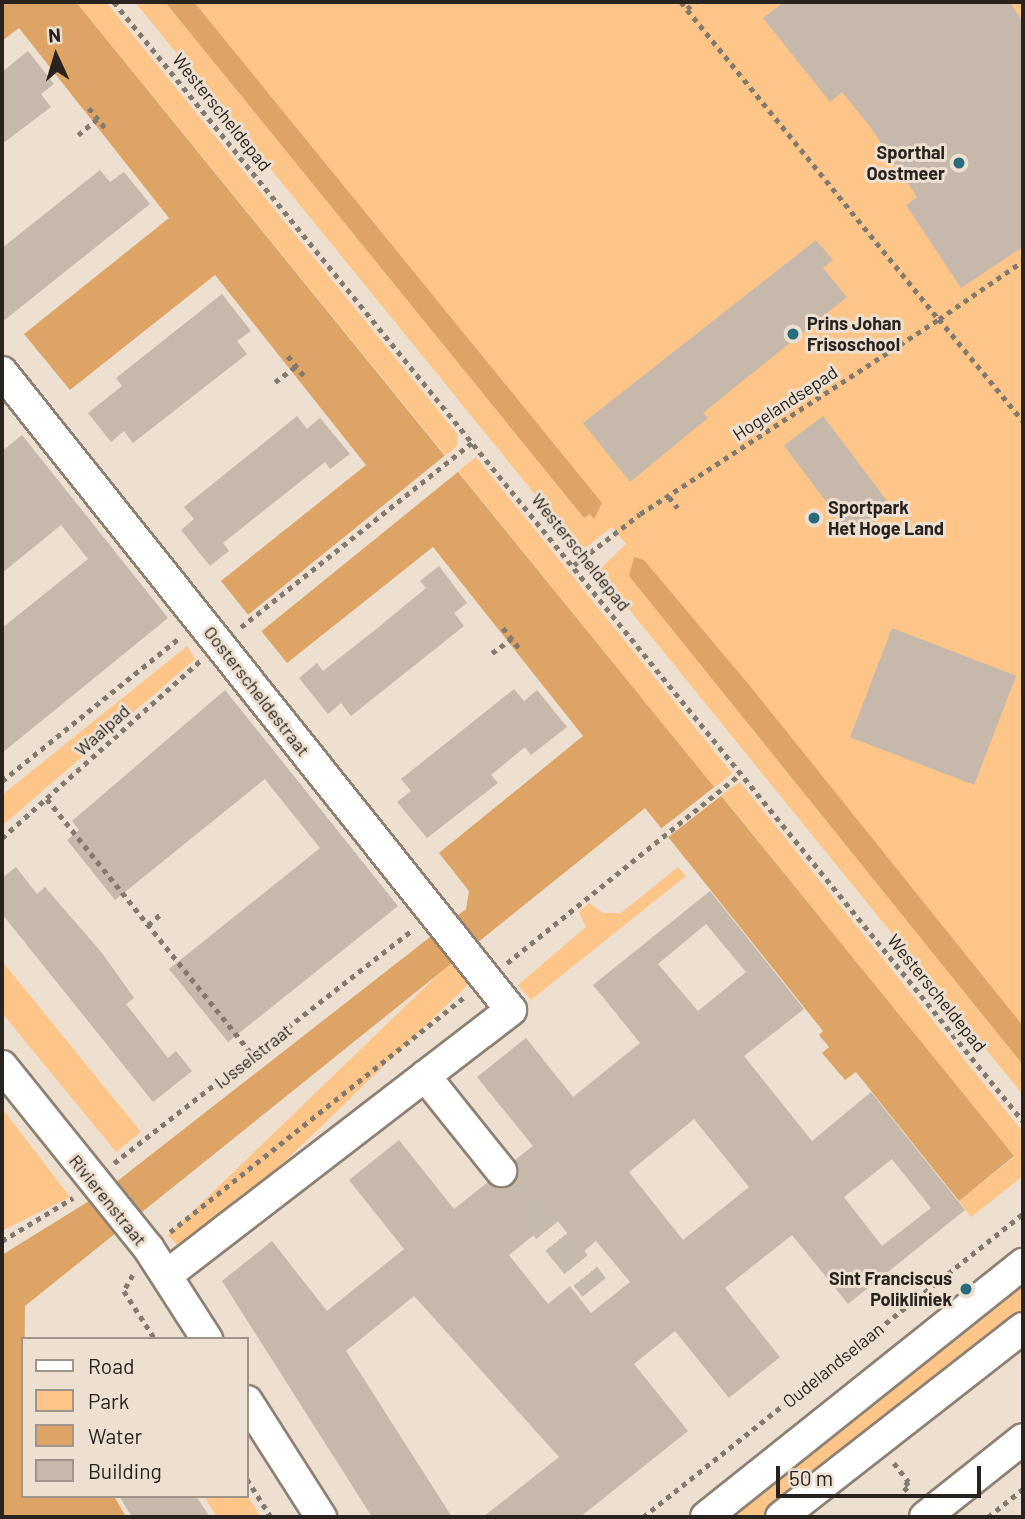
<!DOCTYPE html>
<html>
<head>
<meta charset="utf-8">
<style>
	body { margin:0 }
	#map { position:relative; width:1025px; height:1519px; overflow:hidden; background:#eee0d1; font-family:Barlow,sans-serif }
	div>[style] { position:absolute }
	.green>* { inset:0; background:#fec588; transform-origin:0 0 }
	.water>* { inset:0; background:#dda465 }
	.pier>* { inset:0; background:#eee0d1; transform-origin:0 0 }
	.building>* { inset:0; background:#c6b8aa; transform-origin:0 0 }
	.minor-tunnel>* { height:30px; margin-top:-15px; transform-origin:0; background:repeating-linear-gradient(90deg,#c6baad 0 30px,transparent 0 45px) }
	.path>* { height:4.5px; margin-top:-2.25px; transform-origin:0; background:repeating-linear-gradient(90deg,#82796f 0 5px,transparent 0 10px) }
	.roads { filter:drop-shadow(2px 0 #8d8174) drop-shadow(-2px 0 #8d8174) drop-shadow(0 2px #8d8174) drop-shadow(0 -2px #8d8174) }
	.minor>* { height:30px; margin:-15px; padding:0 15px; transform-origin:15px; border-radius:15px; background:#fff }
	.dots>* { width:19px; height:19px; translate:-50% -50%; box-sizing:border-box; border:4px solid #eee0d1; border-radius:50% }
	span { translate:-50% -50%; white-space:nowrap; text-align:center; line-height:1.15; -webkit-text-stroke:6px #eee0d1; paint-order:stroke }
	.street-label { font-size:18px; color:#28231e }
	.poi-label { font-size:18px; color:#28231e; font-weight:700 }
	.right { translate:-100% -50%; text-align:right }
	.left { translate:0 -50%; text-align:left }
	.frame { position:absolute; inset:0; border:4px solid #28231e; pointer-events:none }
	.legend { position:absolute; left:21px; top:1337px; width:228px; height:161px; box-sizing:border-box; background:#eee0d1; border:2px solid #9f9489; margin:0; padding:9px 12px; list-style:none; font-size:21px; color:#28231e }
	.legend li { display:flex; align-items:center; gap:14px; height:35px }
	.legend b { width:35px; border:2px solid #9f9489 }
	.north { position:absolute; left:21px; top:21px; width:70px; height:70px; -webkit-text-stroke:5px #eee0d1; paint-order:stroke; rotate:356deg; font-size:19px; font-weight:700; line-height:28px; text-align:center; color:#28231e }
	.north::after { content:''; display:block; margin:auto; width:24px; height:32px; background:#28231e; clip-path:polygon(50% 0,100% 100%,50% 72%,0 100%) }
	.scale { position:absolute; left:776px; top:1466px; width:205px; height:32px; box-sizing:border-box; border:4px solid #28231e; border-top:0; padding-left:9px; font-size:21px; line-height:24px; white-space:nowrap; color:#28231e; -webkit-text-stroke:5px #eee0d1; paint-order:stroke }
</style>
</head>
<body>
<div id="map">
	<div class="green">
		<div style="clip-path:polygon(76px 2px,106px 2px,458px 435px,457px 446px,446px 456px)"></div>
		<div style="clip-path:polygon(135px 2px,165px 2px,584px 518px,590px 513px,187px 2px,1023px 2px,1023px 1034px,634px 558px,629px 576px,1023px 1065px,1023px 1095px,598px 571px,626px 544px,612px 527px,581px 551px)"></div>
		<div style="left:476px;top:457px;width:407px;height:23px;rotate:51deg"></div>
		<div style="clip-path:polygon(187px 646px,195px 659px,2px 826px,2px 795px)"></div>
		<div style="clip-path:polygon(740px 782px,1023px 1132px,1023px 1176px,971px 1217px,959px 1201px,1014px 1157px,721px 795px)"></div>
		<div style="clip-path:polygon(678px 867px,686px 876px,531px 1000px,518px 985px,586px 927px,579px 912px,589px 903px,603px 913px,621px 913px)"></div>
		<div style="clip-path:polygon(2px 961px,141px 1132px,116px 1152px,2px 1013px)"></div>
		<div style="left:450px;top:963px;width:28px;height:392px;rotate:46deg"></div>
		<div style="clip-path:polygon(2px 1108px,70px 1197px,2px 1231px)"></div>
		<div style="clip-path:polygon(1023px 1273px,1023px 1317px,768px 1517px,718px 1517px)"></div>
		<div style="clip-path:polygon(247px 1495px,261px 1517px,217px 1517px,204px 1496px)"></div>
	</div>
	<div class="water">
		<div style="clip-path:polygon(2px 2px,76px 2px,1014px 1156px,959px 1201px,856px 1072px,845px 1080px,822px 1053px,829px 1047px,819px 1035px,823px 1031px,645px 808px,25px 1306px,23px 1496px,114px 1496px,126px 1517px,2px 1517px,2px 1255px,102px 1193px,466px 909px,469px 891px,439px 853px,583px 736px,433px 547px,287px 663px,221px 581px,366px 465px,215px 275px,70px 390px,24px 334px,169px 218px,19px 28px,2px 41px)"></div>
		<div style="clip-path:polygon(165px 2px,194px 2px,602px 503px,594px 519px,590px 514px,584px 518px)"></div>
		<div style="clip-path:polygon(634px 557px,644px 560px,750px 686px,1023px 1026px,1023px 1065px,629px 576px)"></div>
	</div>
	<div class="pier">
		<div style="left:448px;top:453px;width:21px;height:260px;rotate:51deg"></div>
		<div style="left:717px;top:785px;width:11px;height:74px;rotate:52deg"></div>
	</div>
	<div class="building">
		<div style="clip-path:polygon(784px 2px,1010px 2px,1023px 22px,1023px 247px,961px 288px,906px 205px,917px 197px,871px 128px,842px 92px,830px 102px,763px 18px)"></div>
		<div style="clip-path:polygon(28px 51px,54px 84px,41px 94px,51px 107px,2px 144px,2px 72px)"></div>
		<div style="clip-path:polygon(100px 170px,110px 182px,124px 172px,150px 204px,2px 322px,2px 248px)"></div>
		<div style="clip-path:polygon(816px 240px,833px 260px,823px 268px,847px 297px,703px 413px,708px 418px,630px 482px,583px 423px)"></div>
		<div style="clip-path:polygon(222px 294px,251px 331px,237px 341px,247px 354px,133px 443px,124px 431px,111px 442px,88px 413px,122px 386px,116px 378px)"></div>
		<div style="clip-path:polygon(297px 416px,307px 429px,320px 418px,350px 454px,330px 469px,325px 462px,223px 543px,229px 551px,210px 566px,181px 530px,194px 519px,184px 507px)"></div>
		<div style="left:823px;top:416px;width:115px;height:49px;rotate:53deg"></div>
		<div style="clip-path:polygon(22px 435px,168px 618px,2px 753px,2px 628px,88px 559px,61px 525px,2px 573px,2px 451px)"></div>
		<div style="clip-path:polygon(439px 566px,467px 603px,454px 613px,464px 626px,351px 716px,341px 703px,328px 714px,299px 678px,317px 663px,323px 671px,375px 630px,426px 588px,420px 581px)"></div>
		<div style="left:892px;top:628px;width:133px;height:117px;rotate:21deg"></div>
		<div style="clip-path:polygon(514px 689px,524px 701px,537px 690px,567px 727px,531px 755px,525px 747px,491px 775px,498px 783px,427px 838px,397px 802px,411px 791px,401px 779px)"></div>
		<div style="clip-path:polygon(225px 690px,398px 906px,228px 1042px,169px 969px,320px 848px,271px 787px,265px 779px,115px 900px,67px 840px,79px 830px,72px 821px)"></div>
		<div style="clip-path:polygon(16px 867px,37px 894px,45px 887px,102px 953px,134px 998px,126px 1004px,168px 1058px,176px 1051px,192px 1071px,153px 1102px,2px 914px,2px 878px)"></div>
		<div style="clip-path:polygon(evenodd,710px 891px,804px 1009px,744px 1056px,812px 1141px,871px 1092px,965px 1210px,848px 1304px,792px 1235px,725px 1288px,780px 1357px,729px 1398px,675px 1331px,634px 1364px,688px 1431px,580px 1517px,483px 1517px,559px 1457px,414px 1296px,346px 1351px,452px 1517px,372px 1517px,222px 1281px,272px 1241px,327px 1311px,404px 1249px,349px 1180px,399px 1140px,454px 1209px,488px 1182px,495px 1187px,511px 1185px,517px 1177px,515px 1160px,533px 1146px,477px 1077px,526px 1038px,573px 1097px,640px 1043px,593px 985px,710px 891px,706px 924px,746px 972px,698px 1011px,658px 964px,706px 924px,710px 891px,694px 1119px,749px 1187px,683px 1240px,629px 1172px,694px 1119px,710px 891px,892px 1159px,931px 1208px,882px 1246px,844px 1197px,892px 1159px,710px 891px,555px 1218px,583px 1252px,596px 1241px,630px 1282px,591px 1313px,570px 1286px,548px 1304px,509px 1255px,555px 1218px)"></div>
		<div style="clip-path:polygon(119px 1496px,196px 1496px,210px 1517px,132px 1517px)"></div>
	</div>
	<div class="minor-tunnel">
		<div style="left:501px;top:1171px;width:149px;rotate:51.3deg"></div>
	</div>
	<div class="path">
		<div style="left:114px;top:2px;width:1442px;rotate:50.91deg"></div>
		<div style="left:681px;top:2px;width:409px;rotate:50.9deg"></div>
		<div style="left:939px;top:319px;width:102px;rotate:-34.6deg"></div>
		<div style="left:687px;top:9px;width:11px;rotate:-41deg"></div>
		<div style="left:89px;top:108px;width:26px;rotate:51deg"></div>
		<div style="left:78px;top:135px;width:26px;rotate:-40deg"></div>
		<div style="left:288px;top:356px;width:26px;rotate:51deg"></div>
		<div style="left:275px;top:382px;width:26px;rotate:-37deg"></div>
		<div style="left:669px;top:497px;width:14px;rotate:51deg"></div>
		<div style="left:574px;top:565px;width:83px;rotate:-37.7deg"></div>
		<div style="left:640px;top:514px;width:357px;rotate:-33.1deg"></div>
		<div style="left:939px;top:319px;width:132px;rotate:50.5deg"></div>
		<div style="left:241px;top:627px;width:297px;rotate:-38.6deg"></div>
		<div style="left:503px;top:628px;width:27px;rotate:51deg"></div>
		<div style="left:492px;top:653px;width:24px;rotate:-36deg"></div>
		<div style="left:2px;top:781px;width:228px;rotate:-38.9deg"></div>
		<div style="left:47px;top:799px;width:330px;rotate:51.2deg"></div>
		<div style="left:2px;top:838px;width:266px;rotate:-41.8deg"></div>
		<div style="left:148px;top:925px;width:18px;rotate:-41deg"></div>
		<div style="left:507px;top:963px;width:300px;rotate:-39deg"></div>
		<div style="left:114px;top:1163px;width:380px;rotate:-38deg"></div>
		<div style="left:170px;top:1232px;width:376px;rotate:-38.6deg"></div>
		<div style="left:2px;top:1241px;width:83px;rotate:-31.2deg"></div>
		<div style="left:133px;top:1275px;width:18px;rotate:119deg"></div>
		<div style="left:124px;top:1291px;width:57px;rotate:57.1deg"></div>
		<div style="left:894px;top:1463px;width:24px;rotate:52deg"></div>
		<div style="left:909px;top:1482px;width:7px;rotate:135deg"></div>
		<div style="left:904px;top:1487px;width:9px;rotate:49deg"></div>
		<div style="left:247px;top:1479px;width:45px;rotate:57.7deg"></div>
		<div style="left:643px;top:1517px;width:486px;rotate:-38.6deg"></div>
		<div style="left:988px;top:1517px;width:45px;rotate:-38.7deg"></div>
	</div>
	<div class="roads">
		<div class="minor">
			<div style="left:2px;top:372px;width:816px;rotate:51.42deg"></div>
			<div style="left:511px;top:1010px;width:434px;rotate:142.4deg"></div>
			<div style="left:2px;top:1066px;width:235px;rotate:51.2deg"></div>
			<div style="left:149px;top:1249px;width:107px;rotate:57.2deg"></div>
			<div style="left:425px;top:1076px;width:122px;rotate:51.3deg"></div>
			<div style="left:247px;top:1401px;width:138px;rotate:57.5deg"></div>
			<div style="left:706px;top:1517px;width:406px;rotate:-38.6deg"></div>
			<div style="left:781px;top:1517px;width:307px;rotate:-38deg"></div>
			<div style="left:925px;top:1517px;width:125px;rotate:-38.5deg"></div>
		</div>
	</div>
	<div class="dots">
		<div style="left:959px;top:163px;background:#276b7c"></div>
		<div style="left:793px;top:334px;background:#276b7c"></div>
		<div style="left:814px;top:518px;background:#276b7c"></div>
		<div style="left:966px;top:1289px;background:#276b7c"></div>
	</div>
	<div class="street-label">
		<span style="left:222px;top:112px;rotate:51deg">Westerscheldepad</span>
		<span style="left:785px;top:403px;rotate:-33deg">Hogelandsepad</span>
		<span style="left:581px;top:552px;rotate:51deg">Westerscheldepad</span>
		<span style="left:257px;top:691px;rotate:52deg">Oosterscheldestraat</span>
		<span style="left:102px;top:730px;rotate:-42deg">Waalpad</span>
		<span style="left:937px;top:993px;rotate:51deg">Westerscheldepad</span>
		<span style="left:253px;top:1056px;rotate:-38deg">IJsselstraat</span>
		<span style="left:108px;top:1200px;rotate:51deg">Rivierenstraat</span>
		<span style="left:833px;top:1365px;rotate:-39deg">Oudelandselaan</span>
	</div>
	<div class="poi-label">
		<span class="right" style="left:945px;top:163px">Sporthal<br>Oostmeer</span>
		<span class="left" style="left:807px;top:334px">Prins Johan<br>Frisoschool</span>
		<span class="left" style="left:828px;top:518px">Sportpark<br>Het Hoge Land</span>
		<span class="right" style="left:952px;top:1289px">Sint Franciscus<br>Polikliniek</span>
	</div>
	<div class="frame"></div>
	<ul class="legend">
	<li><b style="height:9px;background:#fff"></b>Road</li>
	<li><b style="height:19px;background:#fec588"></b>Park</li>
	<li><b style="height:19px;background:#dda465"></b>Water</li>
	<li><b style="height:19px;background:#c6b8aa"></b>Building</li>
	</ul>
	<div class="north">N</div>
	<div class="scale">50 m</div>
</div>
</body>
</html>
